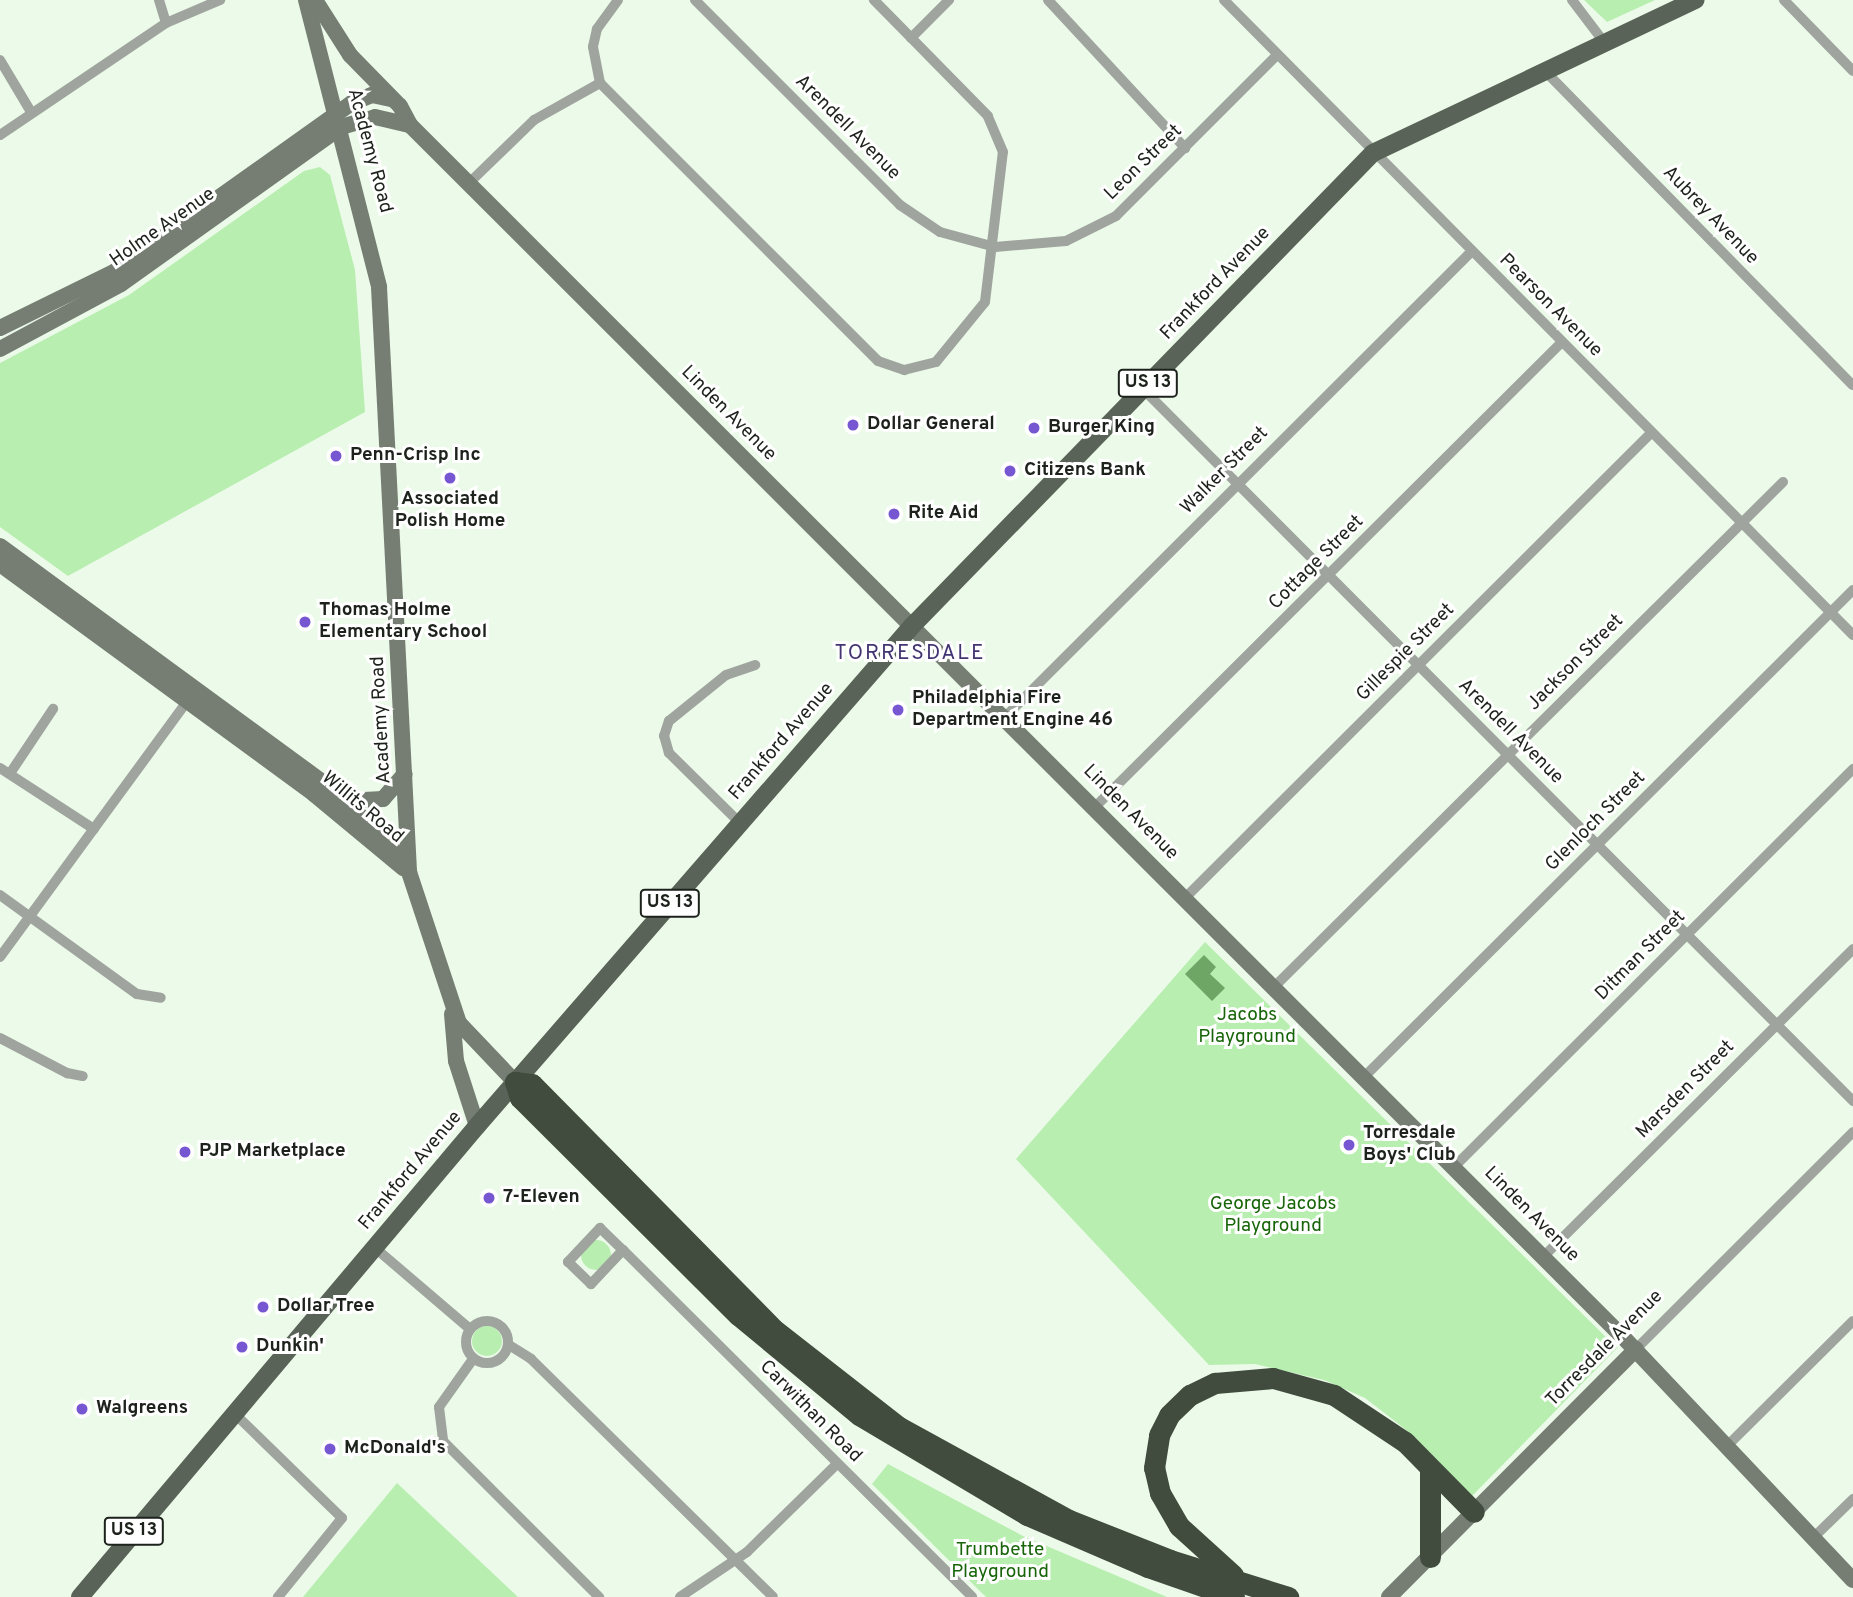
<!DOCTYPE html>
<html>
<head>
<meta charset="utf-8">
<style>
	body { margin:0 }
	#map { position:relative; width:1853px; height:1597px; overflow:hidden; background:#ecfae9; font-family:Overpass,sans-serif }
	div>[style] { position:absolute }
	.green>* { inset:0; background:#b8eeb0 }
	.round { border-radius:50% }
	.water>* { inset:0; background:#6da665 }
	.street>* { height:10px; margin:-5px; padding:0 5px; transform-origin:5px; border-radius:5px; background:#9fa59e }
	.street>.ring { margin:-5px; padding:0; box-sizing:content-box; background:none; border:10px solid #9fa59e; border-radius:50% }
	.secondary>* { height:16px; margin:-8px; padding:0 8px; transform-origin:8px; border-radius:8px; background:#767e74 }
	.primary>* { height:18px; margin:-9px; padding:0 9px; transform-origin:9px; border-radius:9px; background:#596357 }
	.highway>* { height:21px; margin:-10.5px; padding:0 10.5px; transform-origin:10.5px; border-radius:10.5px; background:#414c3f }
	.dots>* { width:19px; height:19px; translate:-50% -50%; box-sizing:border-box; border:4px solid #fff; border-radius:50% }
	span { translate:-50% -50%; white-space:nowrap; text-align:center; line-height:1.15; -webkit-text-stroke:6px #fff; paint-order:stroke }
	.shield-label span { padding:2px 5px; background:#fff; border:2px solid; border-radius:5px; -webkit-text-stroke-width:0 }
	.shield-label { font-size:18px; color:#1d221c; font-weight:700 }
	.street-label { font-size:19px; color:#1d221c }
	.poi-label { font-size:19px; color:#1d221c; font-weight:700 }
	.left { translate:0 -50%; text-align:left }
	.park-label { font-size:19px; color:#176508 }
	.neighbourhood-label { font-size:21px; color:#423571; letter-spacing:2px }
</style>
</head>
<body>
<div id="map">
	<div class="green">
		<div style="clip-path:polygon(1584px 0,1655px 0,1607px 22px)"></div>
		<div style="clip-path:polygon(320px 167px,330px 175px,355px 270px,365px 412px,68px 576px,0 527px,0 363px,129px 295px,304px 171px)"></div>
		<div style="clip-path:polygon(1205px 942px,1617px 1348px,1472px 1496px,1405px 1429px,1365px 1398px,1324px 1380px,1255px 1364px,1209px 1365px,1016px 1159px)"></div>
		<div class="round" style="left:581px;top:1240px;width:30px;height:30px"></div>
		<div class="round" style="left:472px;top:1326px;width:30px;height:30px"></div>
		<div style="clip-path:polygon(888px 1464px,1023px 1536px,1167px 1597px,986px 1597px,872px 1484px)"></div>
		<div style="clip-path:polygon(397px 1483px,518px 1597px,303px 1597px)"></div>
	</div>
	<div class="water">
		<div style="clip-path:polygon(1204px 955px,1216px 967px,1210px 974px,1225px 988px,1212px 1001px,1185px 974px)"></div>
	</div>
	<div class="street">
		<div style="left:159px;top:0;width:24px;rotate:73deg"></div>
		<div style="left:618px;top:0;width:36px;rotate:126deg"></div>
		<div style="left:597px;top:29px;width:18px;rotate:103deg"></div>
		<div style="left:593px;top:47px;width:37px;rotate:79deg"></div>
		<div style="left:600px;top:83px;width:393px;rotate:45deg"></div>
		<div style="left:878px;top:361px;width:28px;rotate:19deg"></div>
		<div style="left:904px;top:370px;width:33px;rotate:-14deg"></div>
		<div style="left:936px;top:362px;width:77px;rotate:-50.8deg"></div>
		<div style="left:985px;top:302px;width:151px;rotate:-83.2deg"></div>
		<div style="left:1003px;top:152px;width:39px;rotate:-113deg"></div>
		<div style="left:988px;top:116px;width:163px;rotate:-134.5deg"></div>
		<div style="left:695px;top:0;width:290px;rotate:45deg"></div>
		<div style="left:900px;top:205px;width:48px;rotate:34deg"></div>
		<div style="left:940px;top:232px;width:57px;rotate:15.3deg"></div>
		<div style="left:995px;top:247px;width:71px;rotate:-4.8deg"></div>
		<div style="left:1066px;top:241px;width:56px;rotate:-26.6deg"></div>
		<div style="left:1116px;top:216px;width:226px;rotate:-45deg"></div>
		<div style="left:1048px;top:0;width:202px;rotate:47.2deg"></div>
		<div style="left:1224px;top:0;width:894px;rotate:45.27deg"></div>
		<div style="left:1572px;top:0;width:53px;rotate:52.7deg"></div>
		<div style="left:1784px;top:0;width:99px;rotate:45.8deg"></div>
		<div style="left:911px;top:38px;width:54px;rotate:-45deg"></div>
		<div style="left:0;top:60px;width:61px;rotate:59.2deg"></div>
		<div style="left:1544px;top:70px;width:441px;rotate:45.6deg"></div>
		<div style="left:0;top:135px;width:200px;rotate:-34deg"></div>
		<div style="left:166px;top:23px;width:59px;rotate:-23.1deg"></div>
		<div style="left:468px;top:184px;width:92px;rotate:-44.1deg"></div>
		<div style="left:534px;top:120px;width:76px;rotate:-29.3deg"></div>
		<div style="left:1143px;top:389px;width:1006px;rotate:45.08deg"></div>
		<div style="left:1004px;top:718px;width:661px;rotate:-44.94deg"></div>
		<div style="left:0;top:768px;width:112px;rotate:33deg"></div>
		<div style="left:11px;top:772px;width:76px;rotate:-56.3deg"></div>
		<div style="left:1095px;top:807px;width:659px;rotate:-44.88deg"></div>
		<div style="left:740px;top:823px;width:100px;rotate:-135.4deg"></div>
		<div style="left:669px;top:753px;width:18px;rotate:-106deg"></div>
		<div style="left:664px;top:736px;width:16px;rotate:-72deg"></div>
		<div style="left:669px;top:721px;width:73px;rotate:-38.9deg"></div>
		<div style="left:726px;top:675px;width:31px;rotate:-19deg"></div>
		<div style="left:0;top:895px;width:169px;rotate:35.9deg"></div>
		<div style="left:137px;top:994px;width:24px;rotate:9deg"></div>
		<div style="left:1185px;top:898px;width:658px;rotate:-44.94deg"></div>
		<div style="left:0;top:957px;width:322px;rotate:-53.8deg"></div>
		<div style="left:1274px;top:987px;width:717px;rotate:-44.77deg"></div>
		<div style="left:0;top:1038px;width:76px;rotate:27.6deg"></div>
		<div style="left:67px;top:1073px;width:16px;rotate:11deg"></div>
		<div style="left:1364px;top:1077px;width:690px;rotate:-44.88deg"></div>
		<div style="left:1454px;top:1167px;width:564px;rotate:-44.93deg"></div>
		<div style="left:374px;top:1247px;width:126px;rotate:40.5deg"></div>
		<div style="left:623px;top:1250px;width:47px;rotate:133.3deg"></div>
		<div style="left:591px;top:1284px;width:32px;rotate:-136deg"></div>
		<div style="left:568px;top:1262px;width:47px;rotate:-46.7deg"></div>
		<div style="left:600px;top:1228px;width:32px;rotate:44deg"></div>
		<div style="left:623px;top:1250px;width:492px;rotate:44.8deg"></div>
		<div style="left:1543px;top:1257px;width:437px;rotate:-44.8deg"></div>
		<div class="ring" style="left:466px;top:1321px;width:32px;height:32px"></div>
		<div style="left:509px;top:1345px;width:26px;rotate:32deg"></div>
		<div style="left:531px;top:1359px;width:339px;rotate:44.5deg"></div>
		<div style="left:1636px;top:1349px;width:307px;rotate:-45deg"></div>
		<div style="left:473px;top:1359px;width:59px;rotate:125.3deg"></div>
		<div style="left:439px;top:1407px;width:34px;rotate:83deg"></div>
		<div style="left:443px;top:1441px;width:221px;rotate:45deg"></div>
		<div style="left:233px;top:1412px;width:152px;rotate:44.2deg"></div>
		<div style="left:342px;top:1518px;width:102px;rotate:129deg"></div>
		<div style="left:1727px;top:1446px;width:177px;rotate:-44.8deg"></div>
		<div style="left:1816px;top:1535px;width:52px;rotate:-44.2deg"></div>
		<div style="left:680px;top:1597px;width:81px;rotate:-33.9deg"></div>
		<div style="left:747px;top:1552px;width:126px;rotate:-44.4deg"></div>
	</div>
	<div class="secondary">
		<div style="left:306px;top:0;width:296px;rotate:75.7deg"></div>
		<div style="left:379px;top:287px;width:586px;rotate:87.06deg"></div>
		<div style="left:409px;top:872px;width:159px;rotate:71.7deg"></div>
		<div style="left:459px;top:1023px;width:81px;rotate:46.5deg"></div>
		<div style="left:315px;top:0;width:65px;rotate:57.5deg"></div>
		<div style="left:350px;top:55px;width:71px;rotate:45.6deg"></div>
		<div style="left:400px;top:106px;width:21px;rotate:62deg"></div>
		<div style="left:410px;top:125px;width:1716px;rotate:44.98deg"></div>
		<div style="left:1624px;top:1338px;width:333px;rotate:46.6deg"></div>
		<div style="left:0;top:328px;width:127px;rotate:-26.2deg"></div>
		<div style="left:114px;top:272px;width:292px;rotate:-35.4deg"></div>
		<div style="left:352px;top:103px;width:22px;rotate:-22deg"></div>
		<div style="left:372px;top:95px;width:19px;rotate:12deg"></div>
		<div style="left:0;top:349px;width:137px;rotate:-28.2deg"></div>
		<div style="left:121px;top:284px;width:270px;rotate:-35.5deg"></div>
		<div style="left:341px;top:127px;width:35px;rotate:-16deg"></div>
		<div style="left:375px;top:117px;width:36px;rotate:13deg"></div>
		<div style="left:0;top:546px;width:399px;rotate:36.2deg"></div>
		<div style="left:322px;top:782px;width:84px;rotate:41.6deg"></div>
		<div style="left:385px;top:838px;width:42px;rotate:54.8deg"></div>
		<div style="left:0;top:564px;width:389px;rotate:36.2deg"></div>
		<div style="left:314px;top:794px;width:116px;rotate:39.7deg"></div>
		<div style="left:345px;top:801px;width:38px;rotate:-3deg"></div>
		<div style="left:383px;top:799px;width:33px;rotate:-49deg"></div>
		<div style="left:452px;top:1014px;width:47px;rotate:85.1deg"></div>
		<div style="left:456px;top:1061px;width:68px;rotate:72.1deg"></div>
		<div style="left:1389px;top:1597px;width:350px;rotate:-45.1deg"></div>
	</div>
	<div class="primary">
		<div style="left:80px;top:1597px;width:616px;rotate:-49.87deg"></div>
		<div style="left:477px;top:1126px;width:663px;rotate:-48.98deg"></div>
		<div style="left:912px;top:626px;width:660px;rotate:-45.74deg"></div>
		<div style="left:1373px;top:153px;width:357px;rotate:-25.4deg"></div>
	</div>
	<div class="highway">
		<div style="left:1430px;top:1557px;width:86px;rotate:-90deg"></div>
		<div style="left:1233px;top:1575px;width:73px;rotate:-137.8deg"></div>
		<div style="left:1179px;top:1526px;width:38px;rotate:-120deg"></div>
		<div style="left:1160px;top:1493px;width:26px;rotate:-103deg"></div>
		<div style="left:1154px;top:1468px;width:33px;rotate:-81deg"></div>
		<div style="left:1159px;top:1435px;width:22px;rotate:-63deg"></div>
		<div style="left:1169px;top:1415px;width:29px;rotate:-44deg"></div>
		<div style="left:1190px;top:1395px;width:28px;rotate:-26deg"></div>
		<div style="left:1215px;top:1383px;width:58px;rotate:-4.9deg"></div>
		<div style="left:1273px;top:1378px;width:63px;rotate:15.6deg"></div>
		<div style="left:1334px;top:1395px;width:85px;rotate:33.5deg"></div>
		<div style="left:1405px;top:1442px;width:98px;rotate:45.4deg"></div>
		<div style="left:1234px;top:1597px;width:91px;rotate:-160.8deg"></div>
		<div style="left:1148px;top:1567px;width:132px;rotate:-156.7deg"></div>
		<div style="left:1027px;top:1515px;width:196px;rotate:-149.2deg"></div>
		<div style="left:859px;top:1415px;width:157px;rotate:-140.4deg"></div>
		<div style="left:738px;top:1315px;width:308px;rotate:-135.1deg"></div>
		<div style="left:520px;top:1098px;width:17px;rotate:-107deg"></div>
		<div style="left:515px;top:1082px;width:17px;rotate:7deg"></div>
		<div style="left:532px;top:1084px;width:347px;rotate:45.4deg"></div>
		<div style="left:776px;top:1331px;width:156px;rotate:38deg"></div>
		<div style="left:899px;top:1427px;width:194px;rotate:28.7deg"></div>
		<div style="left:1069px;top:1520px;width:109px;rotate:21.6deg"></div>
		<div style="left:1170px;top:1560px;width:124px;rotate:17.4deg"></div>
	</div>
	<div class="dots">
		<div style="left:853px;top:425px;background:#7657d1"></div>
		<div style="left:1034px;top:428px;background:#7657d1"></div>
		<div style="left:336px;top:456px;background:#7657d1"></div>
		<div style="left:1010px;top:471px;background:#7657d1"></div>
		<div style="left:450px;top:478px;background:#7657d1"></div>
		<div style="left:894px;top:514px;background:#7657d1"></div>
		<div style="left:305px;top:622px;background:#7657d1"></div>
		<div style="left:898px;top:710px;background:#7657d1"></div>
		<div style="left:1349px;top:1145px;background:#7657d1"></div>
		<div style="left:185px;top:1152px;background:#7657d1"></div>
		<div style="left:489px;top:1198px;background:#7657d1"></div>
		<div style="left:263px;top:1307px;background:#7657d1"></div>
		<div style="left:242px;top:1347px;background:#7657d1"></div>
		<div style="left:82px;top:1409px;background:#7657d1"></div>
		<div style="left:330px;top:1449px;background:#7657d1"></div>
	</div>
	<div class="shield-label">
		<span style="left:1148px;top:383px">US 13</span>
		<span style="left:670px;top:903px">US 13</span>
		<span style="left:134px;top:1531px">US 13</span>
	</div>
	<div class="street-label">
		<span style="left:847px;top:128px;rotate:45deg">Arendell Avenue</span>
		<span style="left:369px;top:151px;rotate:75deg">Academy Road</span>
		<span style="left:1144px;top:163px;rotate:-44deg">Leon Street</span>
		<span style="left:1710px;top:216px;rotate:46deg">Aubrey Avenue</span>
		<span style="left:163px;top:228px;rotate:-35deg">Holme Avenue</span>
		<span style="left:1216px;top:284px;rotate:-46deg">Frankford Avenue</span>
		<span style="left:1550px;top:306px;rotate:45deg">Pearson Avenue</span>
		<span style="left:728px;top:414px;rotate:45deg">Linden Avenue</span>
		<span style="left:1225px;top:471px;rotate:-45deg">Walker Street</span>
		<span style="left:1317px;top:563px;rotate:-45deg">Cottage Street</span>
		<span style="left:1406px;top:653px;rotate:-45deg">Gillespie Street</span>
		<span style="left:1576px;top:663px;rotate:-45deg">Jackson Street</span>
		<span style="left:382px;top:720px;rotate:-93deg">Academy Road</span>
		<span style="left:1510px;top:732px;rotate:45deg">Arendell Avenue</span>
		<span style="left:782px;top:742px;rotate:-49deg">Frankford Avenue</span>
		<span style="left:362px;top:808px;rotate:40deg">Willits Road</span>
		<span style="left:1130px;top:813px;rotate:45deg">Linden Avenue</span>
		<span style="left:1596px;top:822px;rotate:-45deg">Glenloch Street</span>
		<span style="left:1641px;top:956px;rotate:-45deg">Ditman Street</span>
		<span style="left:1686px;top:1090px;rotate:-45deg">Marsden Street</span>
		<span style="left:411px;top:1171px;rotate:-50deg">Frankford Avenue</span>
		<span style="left:1531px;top:1215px;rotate:45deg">Linden Avenue</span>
		<span style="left:1605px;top:1349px;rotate:-45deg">Torresdale Avenue</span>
		<span style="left:810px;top:1412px;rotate:45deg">Carwithan Road</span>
	</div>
	<div class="poi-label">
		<span class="left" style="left:867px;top:425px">Dollar General</span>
		<span class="left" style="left:1048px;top:428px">Burger King</span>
		<span class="left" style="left:350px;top:456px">Penn-Crisp Inc</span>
		<span class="left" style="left:1024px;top:471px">Citizens Bank</span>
		<span style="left:450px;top:511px">Associated<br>Polish Home</span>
		<span class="left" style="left:908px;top:514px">Rite Aid</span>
		<span class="left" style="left:319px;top:622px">Thomas Holme<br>Elementary School</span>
		<span class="left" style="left:912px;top:710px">Philadelphia Fire<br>Department Engine 46</span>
		<span class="left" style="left:1363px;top:1145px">Torresdale<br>Boys' Club</span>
		<span class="left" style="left:199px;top:1152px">PJP Marketplace</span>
		<span class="left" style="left:503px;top:1198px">7-Eleven</span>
		<span class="left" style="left:277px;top:1307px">Dollar Tree</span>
		<span class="left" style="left:256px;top:1347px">Dunkin'</span>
		<span class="left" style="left:96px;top:1409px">Walgreens</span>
		<span class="left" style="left:344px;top:1449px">McDonald's</span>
	</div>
	<div class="park-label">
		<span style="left:1247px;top:1027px">Jacobs<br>Playground</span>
		<span style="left:1273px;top:1216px">George Jacobs<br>Playground</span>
		<span style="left:1000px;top:1562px">Trumbette<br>Playground</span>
	</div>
	<div class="neighbourhood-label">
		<span style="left:910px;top:654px">TORRESDALE</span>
	</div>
</div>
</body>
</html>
